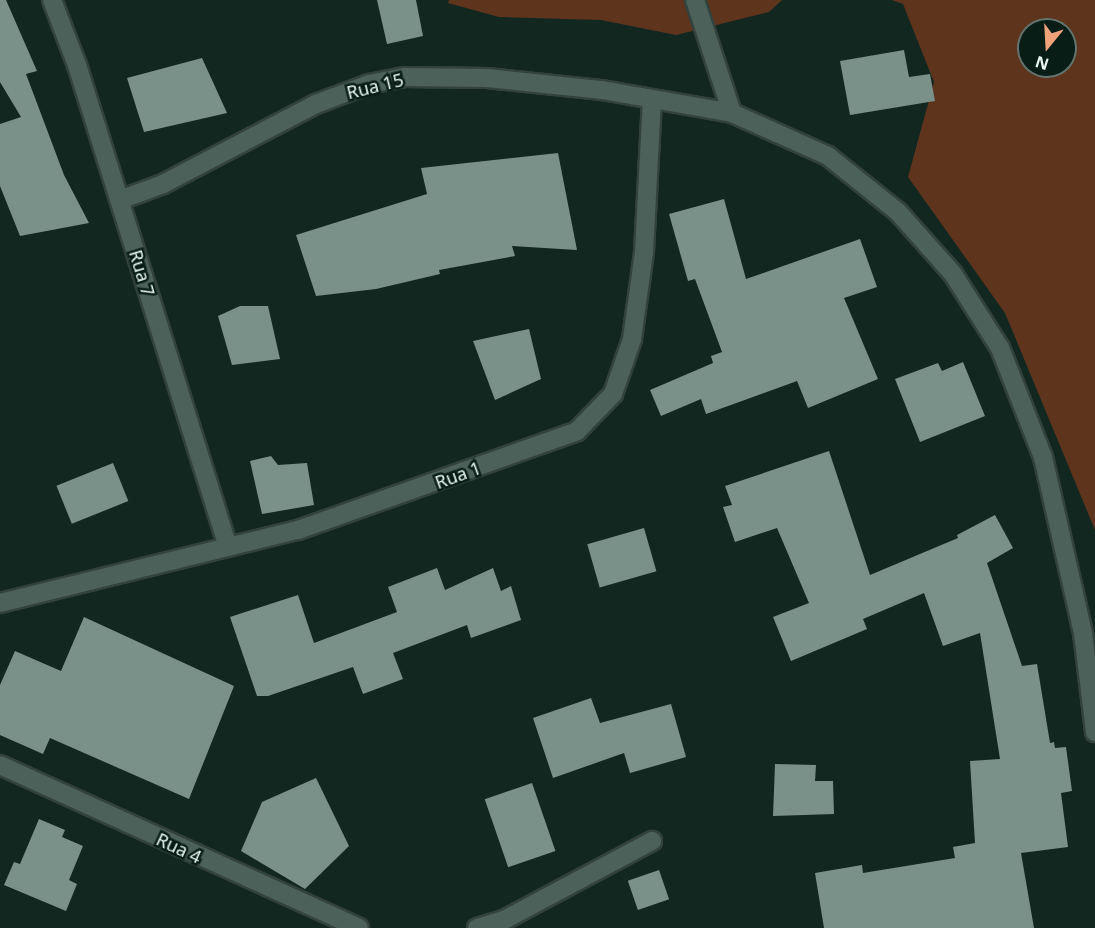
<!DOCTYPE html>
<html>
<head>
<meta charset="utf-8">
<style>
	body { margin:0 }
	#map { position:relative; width:1095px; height:928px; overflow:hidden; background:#132721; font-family:"Noto Sans",sans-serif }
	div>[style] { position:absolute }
	.green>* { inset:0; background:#5f341c }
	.building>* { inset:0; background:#7a9189; transform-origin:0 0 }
	.roads { filter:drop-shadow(2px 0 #33423d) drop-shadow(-2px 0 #33423d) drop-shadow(0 2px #33423d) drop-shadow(0 -2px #33423d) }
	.street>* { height:18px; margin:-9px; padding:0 9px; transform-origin:9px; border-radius:9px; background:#4c615a }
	span { translate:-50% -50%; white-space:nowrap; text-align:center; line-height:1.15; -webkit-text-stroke:5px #091d17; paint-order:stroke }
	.street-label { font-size:18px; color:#e9f6f1 }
	.north { position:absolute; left:1017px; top:18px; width:60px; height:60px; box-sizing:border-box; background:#091d17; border:2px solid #63746e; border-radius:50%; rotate:198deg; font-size:16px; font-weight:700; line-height:24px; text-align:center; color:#e9f6f1 }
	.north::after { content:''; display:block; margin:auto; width:21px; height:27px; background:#f0a27a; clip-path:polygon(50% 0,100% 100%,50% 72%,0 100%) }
</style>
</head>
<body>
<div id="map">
	<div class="green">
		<div style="clip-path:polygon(449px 0,782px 0,769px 12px,676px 35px,601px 20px,499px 17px,448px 3px)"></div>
		<div style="clip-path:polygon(evenodd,892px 0,1095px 0,1095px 530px,1005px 313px,908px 177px,934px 82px,903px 4px,892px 0,1029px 30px,1065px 30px,1065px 66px,1029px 66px,1029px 30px)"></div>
	</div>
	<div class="building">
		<div style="clip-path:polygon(0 0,6px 0,37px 71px,26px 74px,64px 175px,89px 223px,20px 236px,0 186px,0 124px,21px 117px,0 82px)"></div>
		<div style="clip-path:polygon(377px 0,416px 0,423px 36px,387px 44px)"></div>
		<div style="clip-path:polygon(904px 50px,909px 77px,930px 74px,935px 101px,850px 115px,840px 61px)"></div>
		<div style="clip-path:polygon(202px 58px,227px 113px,144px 132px,127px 78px)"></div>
		<div style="clip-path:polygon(558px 153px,577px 250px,512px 246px,515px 256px,439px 270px,440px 274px,376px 289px,316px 296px,296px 235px,427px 194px,421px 168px)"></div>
		<div style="clip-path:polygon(724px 199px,746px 279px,860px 239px,877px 287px,844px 298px,878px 379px,808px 408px,797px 381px,706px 414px,701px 399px,661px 416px,650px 390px,713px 363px,711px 356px,722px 352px,695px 279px,688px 281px,669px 214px)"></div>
		<div style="clip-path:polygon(240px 306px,268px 306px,280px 359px,232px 365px,218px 316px)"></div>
		<div style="clip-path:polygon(529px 329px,541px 379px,495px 400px,473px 341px)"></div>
		<div style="clip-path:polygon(963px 362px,985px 416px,920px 442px,895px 379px,938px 363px,942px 371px)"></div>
		<div style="clip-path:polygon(829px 451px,870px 575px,958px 538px,957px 535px,995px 515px,1013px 548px,987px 563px,1022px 666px,1037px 664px,1050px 743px,1054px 742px,1055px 748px,1066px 747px,1072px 791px,1061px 793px,1068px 847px,1021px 853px,1034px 928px,824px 928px,815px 873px,862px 865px,863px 873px,955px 858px,953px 847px,975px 843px,970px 761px,1000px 759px,980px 633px,943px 646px,924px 593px,863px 619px,867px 629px,791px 661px,773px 617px,809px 603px,777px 528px,735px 542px,723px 507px,732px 505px,725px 486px)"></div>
		<div style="clip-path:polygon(271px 456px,278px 465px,307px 463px,314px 505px,262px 514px,250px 461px)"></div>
		<div style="left:113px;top:463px;width:41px;height:61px;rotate:68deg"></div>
		<div style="left:644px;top:528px;width:45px;height:59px;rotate:74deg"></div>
		<div style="clip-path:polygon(437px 568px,445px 590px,493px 568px,501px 591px,511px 586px,521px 620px,471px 638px,467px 625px,393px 653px,403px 679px,363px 694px,353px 667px,268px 696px,257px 696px,230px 617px,298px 595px,314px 643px,397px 612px,388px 587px)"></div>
		<div style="clip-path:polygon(84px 617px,234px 686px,189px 799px,50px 738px,43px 754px,0 735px,0 685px,15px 651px,61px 671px)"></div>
		<div style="clip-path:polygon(591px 698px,600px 723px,671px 704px,686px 757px,630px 773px,624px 753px,553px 778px,533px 718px)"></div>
		<div style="clip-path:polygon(775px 764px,816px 765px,815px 781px,833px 781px,834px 814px,773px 816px)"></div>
		<div style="clip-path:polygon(316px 778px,349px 846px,305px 889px,241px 851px,262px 802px)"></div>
		<div style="left:532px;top:783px;width:72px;height:50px;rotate:71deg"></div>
		<div style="clip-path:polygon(39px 819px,65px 830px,62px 837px,83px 846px,69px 880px,77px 884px,66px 911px,4px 885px,14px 862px,20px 864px)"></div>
		<div style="left:659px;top:870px;width:31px;height:33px;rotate:71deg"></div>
	</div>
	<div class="roads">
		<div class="street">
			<div style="left:52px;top:0;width:70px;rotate:69deg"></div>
			<div style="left:77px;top:65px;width:505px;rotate:72.61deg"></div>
			<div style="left:695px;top:0;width:119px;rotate:71.9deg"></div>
			<div style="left:120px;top:200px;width:46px;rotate:-20.4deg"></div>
			<div style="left:163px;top:184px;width:173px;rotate:-27.6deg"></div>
			<div style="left:316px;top:104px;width:57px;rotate:-20.7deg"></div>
			<div style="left:369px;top:84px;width:37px;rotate:-11deg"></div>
			<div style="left:405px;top:77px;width:82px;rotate:0.7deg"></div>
			<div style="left:487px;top:78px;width:116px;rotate:6deg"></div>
			<div style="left:602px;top:90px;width:132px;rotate:10deg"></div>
			<div style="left:732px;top:113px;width:105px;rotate:24.1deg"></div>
			<div style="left:828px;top:156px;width:90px;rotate:38.7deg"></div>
			<div style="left:898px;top:212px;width:83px;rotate:48.4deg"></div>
			<div style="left:953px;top:274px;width:88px;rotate:57.6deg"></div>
			<div style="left:1000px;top:348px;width:117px;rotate:68.5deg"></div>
			<div style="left:1043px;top:457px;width:180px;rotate:77.2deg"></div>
			<div style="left:1083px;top:633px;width:100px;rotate:83.1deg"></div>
			<div style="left:0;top:603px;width:307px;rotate:-13.8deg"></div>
			<div style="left:298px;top:530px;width:296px;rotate:-19.5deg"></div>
			<div style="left:577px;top:431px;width:52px;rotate:-45.8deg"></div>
			<div style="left:613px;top:394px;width:58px;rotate:-70.9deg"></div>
			<div style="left:632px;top:339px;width:88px;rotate:-82.1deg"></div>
			<div style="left:644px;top:252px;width:152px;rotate:-87deg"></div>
			<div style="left:0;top:765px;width:394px;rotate:24.4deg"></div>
			<div style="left:477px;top:928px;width:28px;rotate:-17deg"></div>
			<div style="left:504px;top:920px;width:168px;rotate:-28.1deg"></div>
		</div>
	</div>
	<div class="street-label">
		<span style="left:375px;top:86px;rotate:-14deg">Rua 15</span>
		<span style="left:142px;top:273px;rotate:73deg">Rua 7</span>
		<span style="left:458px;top:475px;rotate:-20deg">Rua 1</span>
		<span style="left:179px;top:848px;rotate:25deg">Rua 4</span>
	</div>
	<div class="north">N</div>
</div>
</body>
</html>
